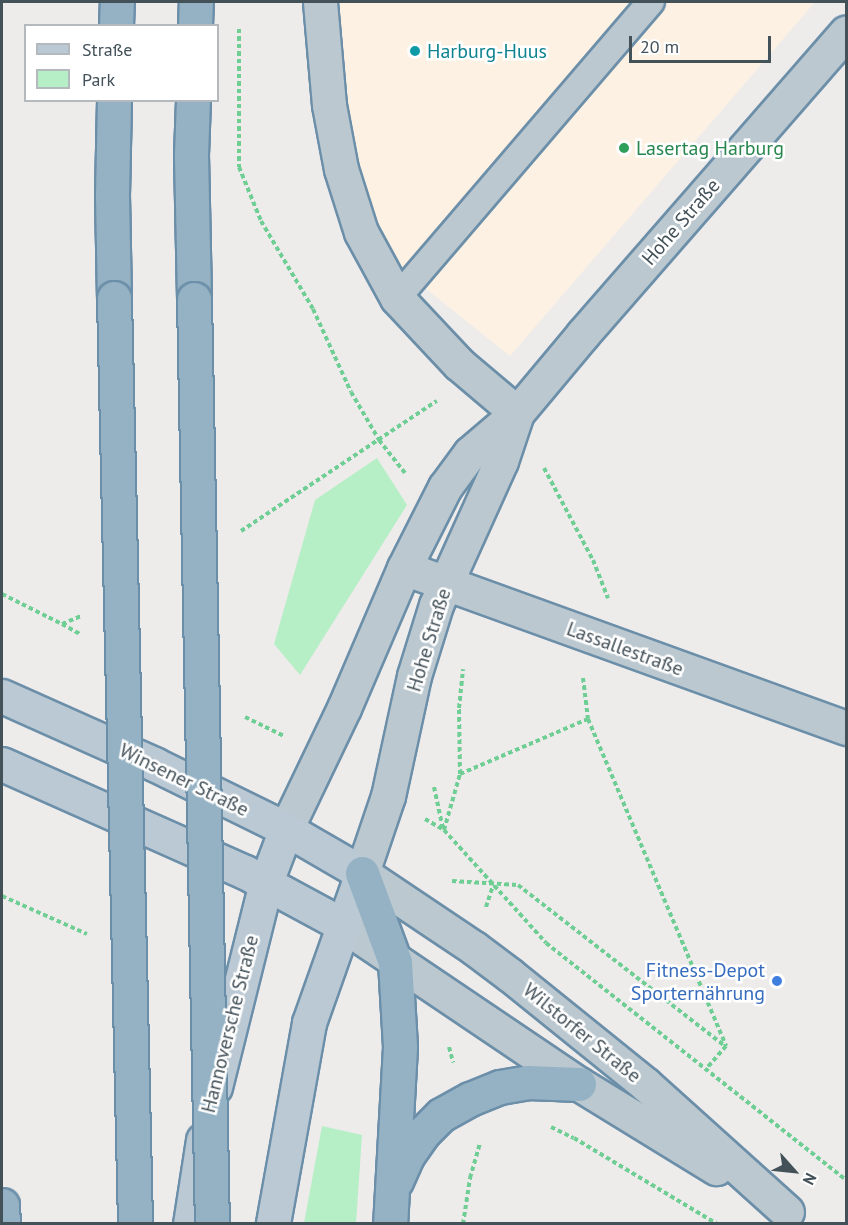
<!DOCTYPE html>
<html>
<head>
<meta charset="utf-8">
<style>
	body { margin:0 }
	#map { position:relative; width:848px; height:1225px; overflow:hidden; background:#eeebeb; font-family:"PT Sans",sans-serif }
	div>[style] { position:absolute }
	.commercial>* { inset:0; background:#fcf1e2 }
	.green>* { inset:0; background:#b6efc6 }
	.path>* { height:4px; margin-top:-2px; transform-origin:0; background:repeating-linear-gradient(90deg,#6ece94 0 4.5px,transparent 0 7.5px) }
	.roads { filter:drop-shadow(2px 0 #6c8fa9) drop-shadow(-2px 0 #6c8fa9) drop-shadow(0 2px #6c8fa9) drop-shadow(0 -2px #6c8fa9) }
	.service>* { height:26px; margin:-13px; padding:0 13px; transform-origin:13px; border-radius:13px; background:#bbc8cf }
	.minor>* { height:33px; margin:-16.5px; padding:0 16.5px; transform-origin:16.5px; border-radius:16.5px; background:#bbc8cf }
	.tertiary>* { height:33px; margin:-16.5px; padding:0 16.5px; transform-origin:16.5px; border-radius:16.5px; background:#bbc8cf }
	.secondary>* { height:33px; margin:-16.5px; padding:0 16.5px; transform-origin:16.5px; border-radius:16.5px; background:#bbc9d4 }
	.trunk>* { height:33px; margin:-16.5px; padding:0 16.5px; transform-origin:16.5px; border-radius:16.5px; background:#95b2c4 }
	.bridges { filter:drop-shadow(2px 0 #6c8fa9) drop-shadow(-2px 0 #6c8fa9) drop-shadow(0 2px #6c8fa9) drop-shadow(0 -2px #6c8fa9) }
	.trunk-bridge>* { height:33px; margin:-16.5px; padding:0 16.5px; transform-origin:16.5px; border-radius:16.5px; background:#95b2c4 }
	.dots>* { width:16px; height:16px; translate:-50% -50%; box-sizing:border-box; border:3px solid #fff; border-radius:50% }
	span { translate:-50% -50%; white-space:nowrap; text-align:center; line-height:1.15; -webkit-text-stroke:5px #fff; paint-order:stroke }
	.culture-label { font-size:20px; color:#0d838f }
	.left { translate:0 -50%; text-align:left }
	.leisure-label { font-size:20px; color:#27864d }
	.street-label { font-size:20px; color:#435159 }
	.shop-label { font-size:20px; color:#366cbe }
	.right { translate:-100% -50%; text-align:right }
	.frame { position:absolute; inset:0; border:3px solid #435159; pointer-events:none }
	.legend { position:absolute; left:24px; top:24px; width:195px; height:78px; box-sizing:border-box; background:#fff; border:2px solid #b4b9bd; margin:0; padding:8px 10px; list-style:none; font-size:18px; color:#435159 }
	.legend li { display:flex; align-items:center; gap:12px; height:30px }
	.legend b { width:30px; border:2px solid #b4b9bd }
	.north { position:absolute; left:764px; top:1141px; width:60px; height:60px; -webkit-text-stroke:4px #fff; paint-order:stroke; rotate:117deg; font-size:16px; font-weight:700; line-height:24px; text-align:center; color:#435159 }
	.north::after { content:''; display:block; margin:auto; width:21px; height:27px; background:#435159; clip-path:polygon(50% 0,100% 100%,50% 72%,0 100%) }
	.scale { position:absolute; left:629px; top:36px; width:142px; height:27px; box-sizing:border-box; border:3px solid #435159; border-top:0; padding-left:8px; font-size:18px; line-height:21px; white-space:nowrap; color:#435159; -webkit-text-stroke:4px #fff; paint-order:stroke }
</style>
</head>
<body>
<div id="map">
	<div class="commercial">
		<div style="clip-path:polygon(330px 2px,815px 2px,510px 356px,390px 260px,353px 165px)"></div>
	</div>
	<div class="green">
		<div style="clip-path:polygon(377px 458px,407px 505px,300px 675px,274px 644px,315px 500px)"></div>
		<div style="clip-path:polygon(322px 1126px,362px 1135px,356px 1223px,304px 1223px)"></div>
	</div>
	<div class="path">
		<div style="left:239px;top:29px;width:138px;rotate:90deg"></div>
		<div style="left:239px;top:167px;width:58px;rotate:67.8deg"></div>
		<div style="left:261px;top:221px;width:102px;rotate:59.4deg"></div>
		<div style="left:313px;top:309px;width:91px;rotate:65.4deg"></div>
		<div style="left:351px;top:392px;width:56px;rotate:59.7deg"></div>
		<div style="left:379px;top:440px;width:42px;rotate:51.8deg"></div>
		<div style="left:544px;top:468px;width:104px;rotate:62deg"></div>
		<div style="left:593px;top:560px;width:41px;rotate:68.5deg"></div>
		<div style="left:241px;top:531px;width:235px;rotate:-33.6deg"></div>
		<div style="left:2px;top:594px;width:67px;rotate:26.6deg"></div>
		<div style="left:62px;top:624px;width:21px;rotate:-23deg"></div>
		<div style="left:62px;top:624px;width:21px;rotate:29deg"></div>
		<div style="left:583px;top:678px;width:41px;rotate:83deg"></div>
		<div style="left:588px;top:719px;width:355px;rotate:67.1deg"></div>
		<div style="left:726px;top:1046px;width:29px;rotate:131deg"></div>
		<div style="left:245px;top:717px;width:43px;rotate:26deg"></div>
		<div style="left:460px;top:774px;width:139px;rotate:-23.3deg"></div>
		<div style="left:434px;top:787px;width:43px;rotate:77.9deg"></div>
		<div style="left:425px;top:819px;width:22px;rotate:30deg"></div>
		<div style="left:444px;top:830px;width:152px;rotate:47.9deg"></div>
		<div style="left:546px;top:943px;width:382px;rotate:38.3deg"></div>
		<div style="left:444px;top:830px;width:58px;rotate:-74.1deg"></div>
		<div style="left:460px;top:774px;width:66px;rotate:-90.9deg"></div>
		<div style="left:459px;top:708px;width:39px;rotate:-84deg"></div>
		<div style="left:452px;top:881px;width:66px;rotate:3.5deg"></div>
		<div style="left:518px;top:885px;width:262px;rotate:37.9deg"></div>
		<div style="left:2px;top:896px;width:93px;rotate:24.1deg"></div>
		<div style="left:486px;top:907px;width:23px;rotate:-72deg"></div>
		<div style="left:449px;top:1047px;width:16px;rotate:75deg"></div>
		<div style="left:551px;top:1127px;width:25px;rotate:26deg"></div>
		<div style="left:574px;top:1138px;width:167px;rotate:31deg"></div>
		<div style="left:463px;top:1224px;width:47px;rotate:-81.3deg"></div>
		<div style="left:470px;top:1178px;width:37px;rotate:-74deg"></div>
	</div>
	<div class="roads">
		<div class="service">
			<div style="left:397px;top:298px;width:390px;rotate:-49.4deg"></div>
		</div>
		<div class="minor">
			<div style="left:320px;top:2px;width:103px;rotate:85deg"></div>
			<div style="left:329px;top:105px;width:65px;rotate:79.4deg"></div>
			<div style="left:341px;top:169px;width:66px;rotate:72.4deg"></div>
			<div style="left:361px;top:232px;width:75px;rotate:61.4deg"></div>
			<div style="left:397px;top:298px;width:91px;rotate:46.8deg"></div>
			<div style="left:459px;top:364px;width:76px;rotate:40.2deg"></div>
			<div style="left:404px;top:568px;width:470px;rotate:19.9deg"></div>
		</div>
		<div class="tertiary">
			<div style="left:517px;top:413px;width:51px;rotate:108.4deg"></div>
			<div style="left:501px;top:461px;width:158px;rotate:114.3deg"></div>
			<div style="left:436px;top:605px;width:74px;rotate:107.2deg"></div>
			<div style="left:414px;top:676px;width:123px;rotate:102.2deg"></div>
			<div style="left:388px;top:796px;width:81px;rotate:108.7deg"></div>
			<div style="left:362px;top:873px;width:135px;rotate:33.8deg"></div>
			<div style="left:474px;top:948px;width:45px;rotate:36.9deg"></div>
			<div style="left:510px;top:975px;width:174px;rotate:38.9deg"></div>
			<div style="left:645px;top:1084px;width:191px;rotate:42deg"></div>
			<div style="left:286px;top:829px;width:134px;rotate:-64.4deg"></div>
			<div style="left:344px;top:708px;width:152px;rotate:-66.8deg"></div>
			<div style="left:404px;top:568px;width:91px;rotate:-63.2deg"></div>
			<div style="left:445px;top:487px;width:42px;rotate:-53.7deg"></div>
			<div style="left:470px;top:453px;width:62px;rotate:-40.4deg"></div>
			<div style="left:517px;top:413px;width:103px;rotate:-50.1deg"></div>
			<div style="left:583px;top:334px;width:400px;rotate:-48.9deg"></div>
			<div style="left:343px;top:925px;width:285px;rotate:34deg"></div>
			<div style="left:579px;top:1084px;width:161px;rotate:31.5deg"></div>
		</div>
		<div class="secondary">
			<div style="left:2px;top:696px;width:167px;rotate:24.1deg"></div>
			<div style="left:154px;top:764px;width:147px;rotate:26.2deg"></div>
			<div style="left:286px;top:829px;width:88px;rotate:30.1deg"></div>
			<div style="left:362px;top:873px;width:159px;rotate:109.5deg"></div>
			<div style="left:309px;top:1023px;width:204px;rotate:100.2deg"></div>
			<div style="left:2px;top:764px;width:266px;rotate:24deg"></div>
			<div style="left:245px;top:872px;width:111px;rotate:28.4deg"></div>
			<div style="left:215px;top:1087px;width:211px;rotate:-76deg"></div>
			<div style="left:266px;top:882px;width:57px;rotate:-69.3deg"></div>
			<div style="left:190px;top:1224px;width:85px;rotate:-81.2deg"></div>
		</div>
		<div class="trunk">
			<div style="left:116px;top:26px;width:24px;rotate:-88deg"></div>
			<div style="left:195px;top:26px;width:24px;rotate:-88deg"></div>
			<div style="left:114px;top:100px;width:95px;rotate:91.2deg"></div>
			<div style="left:112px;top:195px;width:103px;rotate:88.9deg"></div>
			<div style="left:193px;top:100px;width:55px;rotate:92.1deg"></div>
			<div style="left:191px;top:155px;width:144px;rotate:88.8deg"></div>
			<div style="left:362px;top:873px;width:95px;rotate:69.7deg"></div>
			<div style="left:395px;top:962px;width:85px;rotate:86.6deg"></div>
			<div style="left:400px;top:1047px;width:177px;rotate:93.2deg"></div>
			<div style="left:396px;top:1181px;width:27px;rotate:-66deg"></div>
			<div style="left:407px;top:1156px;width:29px;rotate:-55deg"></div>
			<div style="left:424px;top:1132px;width:24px;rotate:-45deg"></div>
			<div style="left:441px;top:1115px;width:33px;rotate:-29deg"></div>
			<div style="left:470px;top:1099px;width:32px;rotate:-22deg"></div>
			<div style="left:500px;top:1087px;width:28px;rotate:-10deg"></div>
			<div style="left:528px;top:1082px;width:51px;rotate:2.2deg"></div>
			<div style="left:2px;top:1205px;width:19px;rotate:87deg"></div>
		</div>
	</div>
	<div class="bridges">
		<div class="trunk-bridge">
			<div style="left:114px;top:298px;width:926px;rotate:88.7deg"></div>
			<div style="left:194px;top:299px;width:925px;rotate:88.89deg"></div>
		</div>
	</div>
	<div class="dots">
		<div style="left:415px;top:51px;background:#0f9aa8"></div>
		<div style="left:624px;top:148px;background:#2e9e5b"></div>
		<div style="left:777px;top:981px;background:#3f7fe0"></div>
	</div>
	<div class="culture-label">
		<span class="left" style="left:427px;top:51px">Harburg-Huus</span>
	</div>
	<div class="leisure-label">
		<span class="left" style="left:636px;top:148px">Lasertag Harburg</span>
	</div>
	<div class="street-label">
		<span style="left:681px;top:222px;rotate:-49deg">Hohe Straße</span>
		<span style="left:429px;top:640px;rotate:-73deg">Hohe Straße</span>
		<span style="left:625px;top:649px;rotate:20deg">Lassallestraße</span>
		<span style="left:184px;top:780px;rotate:26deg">Winsener Straße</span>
		<span style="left:230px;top:1024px;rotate:-76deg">Hannoversche Straße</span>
		<span style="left:582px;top:1033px;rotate:39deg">Wilstorfer Straße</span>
	</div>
	<div class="shop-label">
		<span class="right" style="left:765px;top:982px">Fitness-Depot<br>Sporternährung</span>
	</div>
	<div class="frame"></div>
	<ul class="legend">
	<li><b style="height:8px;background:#bbc9d4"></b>Straße</li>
	<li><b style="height:16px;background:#b6efc6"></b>Park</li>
	</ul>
	<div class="north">N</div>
	<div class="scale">20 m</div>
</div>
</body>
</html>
